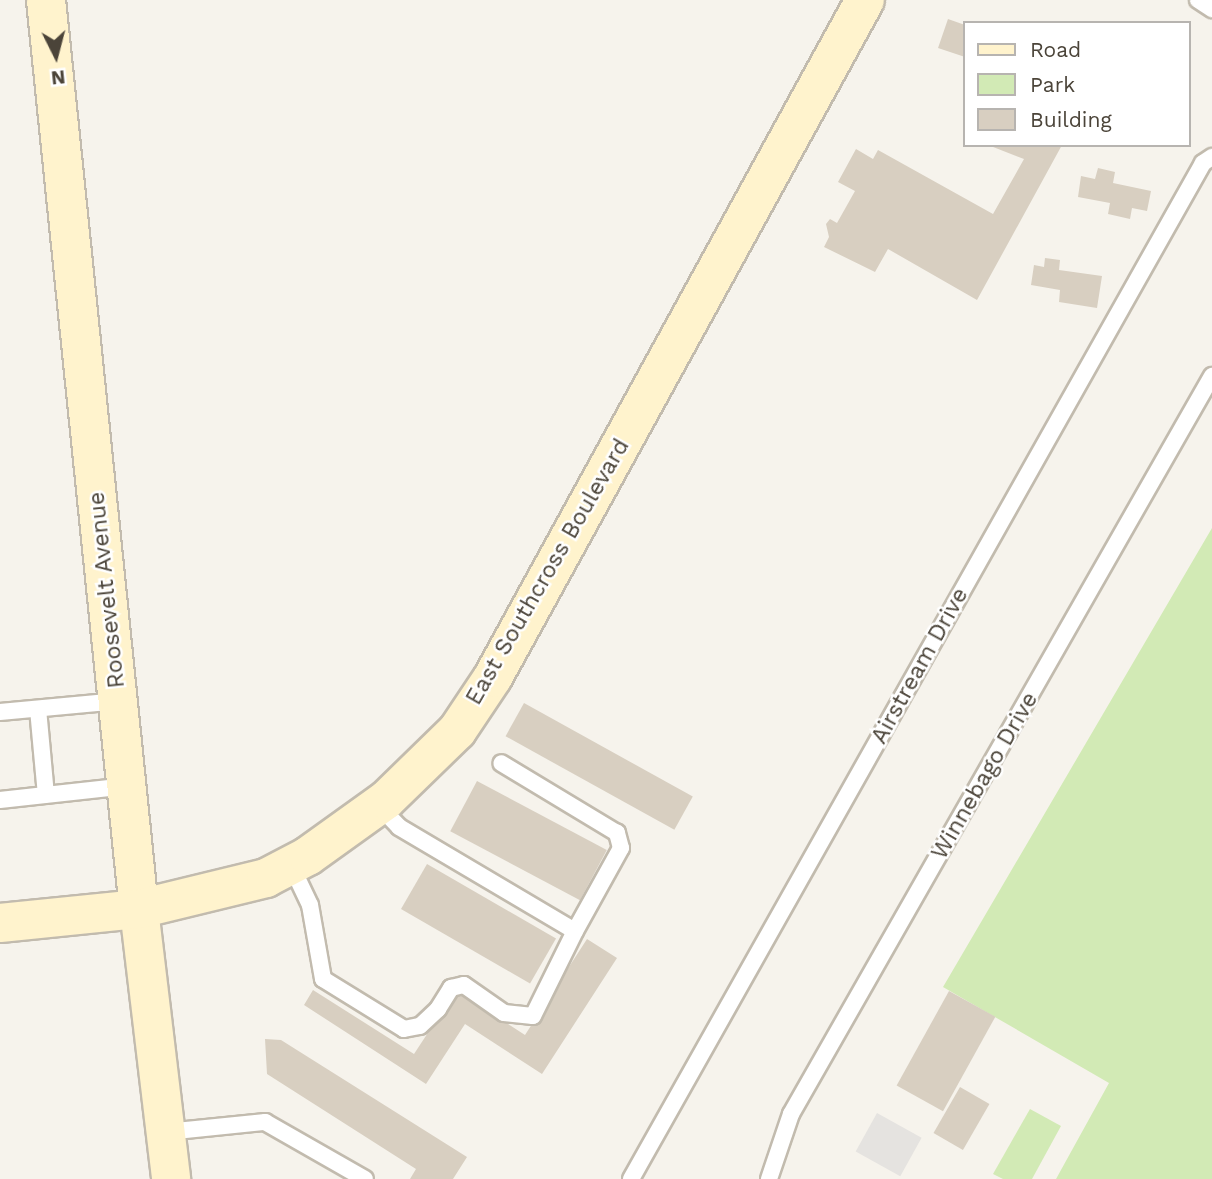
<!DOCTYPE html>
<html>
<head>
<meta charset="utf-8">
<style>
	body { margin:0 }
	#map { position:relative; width:1212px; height:1179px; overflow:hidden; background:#f6f3ec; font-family:"Work Sans",sans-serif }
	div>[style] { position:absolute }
	.green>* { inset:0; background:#d2eab5 }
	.parking>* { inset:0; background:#e5e3e0; transform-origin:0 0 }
	.building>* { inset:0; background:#d8cfc1; transform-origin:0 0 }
	.roads { filter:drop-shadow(2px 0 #c2bbae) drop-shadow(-2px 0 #c2bbae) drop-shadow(0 2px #c2bbae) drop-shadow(0 -2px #c2bbae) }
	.lane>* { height:16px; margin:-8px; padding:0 8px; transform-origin:8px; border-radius:8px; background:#fff }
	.secondary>* { height:38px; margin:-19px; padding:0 19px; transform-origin:19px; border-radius:19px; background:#fff3cd }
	span { translate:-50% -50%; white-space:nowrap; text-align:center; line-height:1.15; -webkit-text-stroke:5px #fff; paint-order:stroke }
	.street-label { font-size:23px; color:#4b4439 }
	.legend { position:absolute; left:963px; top:21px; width:228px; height:126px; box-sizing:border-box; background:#fff; border:2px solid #b7b4b0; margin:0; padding:9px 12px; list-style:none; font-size:21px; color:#4b4439 }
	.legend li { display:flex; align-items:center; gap:14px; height:35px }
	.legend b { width:35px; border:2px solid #b7b4b0 }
	.north { position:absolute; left:21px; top:21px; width:70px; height:70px; -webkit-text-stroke:5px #fff; paint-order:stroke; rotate:174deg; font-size:19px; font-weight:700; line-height:28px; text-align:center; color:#4b4439 }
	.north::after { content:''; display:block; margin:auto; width:24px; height:32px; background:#4b4439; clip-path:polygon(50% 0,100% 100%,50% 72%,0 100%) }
</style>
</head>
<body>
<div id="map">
	<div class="green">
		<div style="clip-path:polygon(1212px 528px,1212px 1179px,1056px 1179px,1109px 1083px,943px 987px)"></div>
		<div style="clip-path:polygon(1030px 1109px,1061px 1126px,1032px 1179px,1003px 1179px,993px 1174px)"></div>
	</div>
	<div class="parking">
		<div style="left:877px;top:1113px;width:51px;height:44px;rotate:29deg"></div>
	</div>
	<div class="building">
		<div style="clip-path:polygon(948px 19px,965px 25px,965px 57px,938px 48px)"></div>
		<div style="clip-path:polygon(988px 145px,1062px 145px,977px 300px,888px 249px,875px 272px,824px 247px,829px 237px,826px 224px,830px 219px,837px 223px,855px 191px,838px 182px,856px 149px,873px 159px,878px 150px,993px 214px,1024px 159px)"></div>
		<div style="clip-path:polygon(1098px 168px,1115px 172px,1113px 183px,1151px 191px,1147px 211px,1132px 208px,1130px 219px,1108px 214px,1110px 203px,1078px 197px,1081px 176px,1095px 179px)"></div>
		<div style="clip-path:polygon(1045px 258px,1060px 260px,1059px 270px,1102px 276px,1097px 308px,1059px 302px,1060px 290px,1031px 285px,1034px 265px,1044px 267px)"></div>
		<div style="left:524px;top:703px;width:193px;height:38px;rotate:29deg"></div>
		<div style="left:477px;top:781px;width:147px;height:57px;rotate:28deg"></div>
		<div style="left:427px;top:864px;width:149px;height:52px;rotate:30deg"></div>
		<div style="clip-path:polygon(587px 939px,617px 958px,542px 1074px,465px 1024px,426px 1084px,304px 1005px,313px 990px,414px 1054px,456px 990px,525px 1035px)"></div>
		<div style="left:949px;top:991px;width:53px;height:108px;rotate:29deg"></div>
		<div style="clip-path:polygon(265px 1039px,281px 1040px,467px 1157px,453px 1179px,410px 1179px,416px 1169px,267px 1074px)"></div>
		<div style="left:960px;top:1087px;width:34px;height:53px;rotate:30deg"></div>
	</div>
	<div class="roads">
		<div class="lane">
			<div style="left:1198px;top:0;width:17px;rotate:33deg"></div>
			<div style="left:38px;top:709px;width:86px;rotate:84.7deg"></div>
			<div style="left:0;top:712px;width:119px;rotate:-5.3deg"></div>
			<div style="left:0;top:800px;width:128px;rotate:-6.3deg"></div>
			<div style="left:379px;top:806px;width:29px;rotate:46deg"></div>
			<div style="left:399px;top:827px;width:204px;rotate:30.6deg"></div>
			<div style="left:575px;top:931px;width:95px;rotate:-61deg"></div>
			<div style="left:621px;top:848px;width:16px;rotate:-105deg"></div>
			<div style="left:617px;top:833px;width:135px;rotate:-148.9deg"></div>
			<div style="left:291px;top:865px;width:44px;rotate:64.6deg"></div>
			<div style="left:310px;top:905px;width:75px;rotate:80deg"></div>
			<div style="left:323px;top:979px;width:95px;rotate:31.7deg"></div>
			<div style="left:404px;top:1029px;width:16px;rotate:-11deg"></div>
			<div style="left:420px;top:1026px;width:25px;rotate:-43deg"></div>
			<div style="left:438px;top:1009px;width:25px;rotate:-58deg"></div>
			<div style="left:451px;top:988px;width:13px;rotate:-13deg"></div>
			<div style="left:464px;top:985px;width:49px;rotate:35deg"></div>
			<div style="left:504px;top:1013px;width:29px;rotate:6deg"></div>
			<div style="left:533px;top:1016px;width:95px;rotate:-63.7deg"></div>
			<div style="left:166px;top:1132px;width:100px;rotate:-5.8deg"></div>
			<div style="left:265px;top:1122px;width:115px;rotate:29.7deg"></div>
			<div style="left:631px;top:1179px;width:1166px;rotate:-60.62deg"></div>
			<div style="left:1203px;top:163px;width:11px;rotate:-34deg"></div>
			<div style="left:769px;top:1179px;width:69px;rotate:-71.3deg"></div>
			<div style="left:791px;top:1114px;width:850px;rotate:-60.3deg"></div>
		</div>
		<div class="secondary">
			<div style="left:46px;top:0;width:914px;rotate:84.16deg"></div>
			<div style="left:139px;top:909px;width:272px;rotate:83.2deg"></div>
			<div style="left:0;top:923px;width:140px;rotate:-5.8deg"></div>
			<div style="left:139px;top:909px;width:131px;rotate:-13.7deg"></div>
			<div style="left:266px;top:878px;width:47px;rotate:-27.6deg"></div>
			<div style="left:308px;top:856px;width:96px;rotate:-35.7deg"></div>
			<div style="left:386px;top:800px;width:99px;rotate:-44.2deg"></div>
			<div style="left:457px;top:731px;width:65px;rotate:-56.3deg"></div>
			<div style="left:493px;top:677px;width:772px;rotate:-61.21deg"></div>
		</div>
	</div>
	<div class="street-label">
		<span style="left:548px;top:572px;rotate:-60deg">East Southcross Boulevard</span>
		<span style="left:107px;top:590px;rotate:-96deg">Roosevelt Avenue</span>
		<span style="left:920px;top:666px;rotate:-61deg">Airstream Drive</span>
		<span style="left:985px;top:776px;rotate:-60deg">Winnebago Drive</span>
	</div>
	<ul class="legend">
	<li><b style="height:9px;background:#fff3cd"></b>Road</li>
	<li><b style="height:19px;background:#d2eab5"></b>Park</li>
	<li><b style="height:19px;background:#d8cfc1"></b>Building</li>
	</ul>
	<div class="north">N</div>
</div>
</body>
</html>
